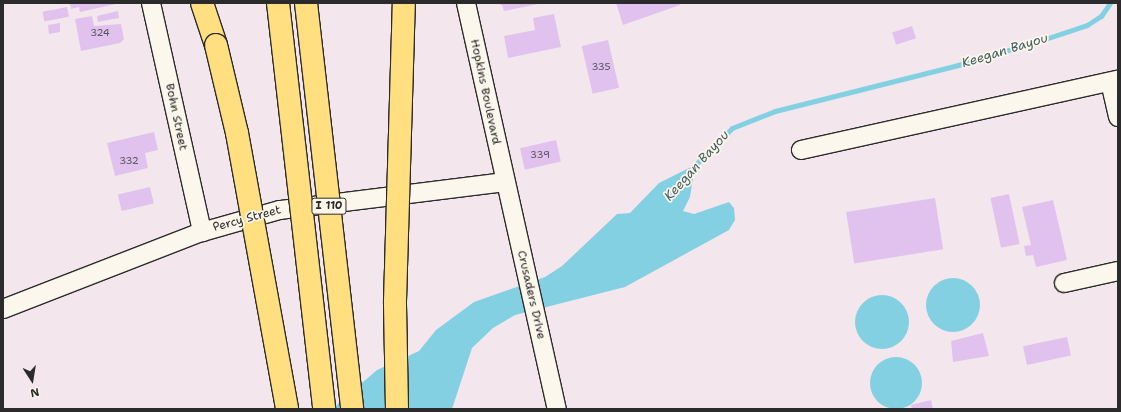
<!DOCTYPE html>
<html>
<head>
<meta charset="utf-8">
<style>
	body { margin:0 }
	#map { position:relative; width:1121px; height:412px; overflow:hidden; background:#f3e7ed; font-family:"Shantell Sans",sans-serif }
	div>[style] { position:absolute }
	.water>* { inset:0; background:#84d0e3 }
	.round { border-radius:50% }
	.stream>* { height:5px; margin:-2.5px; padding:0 2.5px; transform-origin:2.5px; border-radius:2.5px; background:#84d0e3 }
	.building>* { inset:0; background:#e1c2ef; transform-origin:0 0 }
	.roads { filter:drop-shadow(1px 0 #2b2b2b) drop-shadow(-1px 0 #2b2b2b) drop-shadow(0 1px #2b2b2b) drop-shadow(0 -1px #2b2b2b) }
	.minor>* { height:18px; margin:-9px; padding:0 9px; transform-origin:9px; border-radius:9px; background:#fbf7ec }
	.motorway>* { height:22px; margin:-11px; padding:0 11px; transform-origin:11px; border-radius:11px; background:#ffdf80 }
	.bridges { filter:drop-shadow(1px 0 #2b2b2b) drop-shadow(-1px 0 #2b2b2b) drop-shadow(0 1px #2b2b2b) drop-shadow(0 -1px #2b2b2b) }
	.motorway-bridge>* { height:22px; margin:-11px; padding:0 11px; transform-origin:11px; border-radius:11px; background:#ffdf80 }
	span { translate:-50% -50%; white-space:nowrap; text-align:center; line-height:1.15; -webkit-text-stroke:3.5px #fbf7ec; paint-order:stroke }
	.number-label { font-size:10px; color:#58515c }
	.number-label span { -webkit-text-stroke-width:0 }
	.shield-label span { padding:1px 3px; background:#fbf7ec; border:1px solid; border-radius:3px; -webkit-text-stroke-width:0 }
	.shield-label { font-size:11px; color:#2b2b2b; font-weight:700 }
	.street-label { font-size:12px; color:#2b2b2b }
	.water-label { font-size:13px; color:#465d62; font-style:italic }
	.frame { position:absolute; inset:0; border:4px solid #2b2b2b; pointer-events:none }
	.north { position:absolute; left:12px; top:360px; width:40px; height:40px; -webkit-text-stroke:3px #fbf7ec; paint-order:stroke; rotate:168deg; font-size:11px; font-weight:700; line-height:16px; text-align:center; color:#2b2b2b }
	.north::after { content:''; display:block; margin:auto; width:14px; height:18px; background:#2b2b2b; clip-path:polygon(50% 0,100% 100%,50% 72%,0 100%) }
</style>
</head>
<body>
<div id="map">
	<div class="water">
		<div style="clip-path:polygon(695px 165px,690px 197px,683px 211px,694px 214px,729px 202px,734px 208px,735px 220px,729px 230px,625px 287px,515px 315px,493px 328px,472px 348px,452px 409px,332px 409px,377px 370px,419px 351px,436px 330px,474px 302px,545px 277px,562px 266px,617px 214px,630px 213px,659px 183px)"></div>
		<div class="round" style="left:926px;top:278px;width:54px;height:54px"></div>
		<div class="round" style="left:855px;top:295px;width:54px;height:54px"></div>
		<div class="round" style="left:870px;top:357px;width:52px;height:52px"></div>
	</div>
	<div class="stream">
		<div style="left:695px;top:165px;width:52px;rotate:-45deg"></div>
		<div style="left:732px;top:128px;width:46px;rotate:-21.6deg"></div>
		<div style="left:775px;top:111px;width:189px;rotate:-14.1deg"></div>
		<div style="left:958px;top:65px;width:91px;rotate:-16.6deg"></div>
		<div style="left:1045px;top:39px;width:44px;rotate:-18.4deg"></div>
		<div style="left:1087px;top:25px;width:17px;rotate:-33deg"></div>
		<div style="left:1101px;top:16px;width:16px;rotate:-55deg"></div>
	</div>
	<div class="building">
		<div style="clip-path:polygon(70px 3px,116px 3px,116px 4px,80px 12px,79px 7px,71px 9px)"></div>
		<div style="clip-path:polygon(496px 3px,538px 3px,538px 4px,504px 11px,502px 5px)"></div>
		<div style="clip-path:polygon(616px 3px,679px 3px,680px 5px,623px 25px)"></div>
		<div style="left:67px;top:7px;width:10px;height:25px;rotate:79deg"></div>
		<div style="clip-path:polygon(118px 11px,119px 18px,98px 22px,97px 16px)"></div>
		<div style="clip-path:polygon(554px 14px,561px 47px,508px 58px,504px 36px,535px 30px,533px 18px)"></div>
		<div style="clip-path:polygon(92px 16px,94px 26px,121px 24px,124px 39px,120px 43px,81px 51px,75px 19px)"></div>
		<div style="clip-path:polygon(60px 23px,60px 32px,49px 34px,48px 25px)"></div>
		<div style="left:912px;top:26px;width:13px;height:21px;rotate:72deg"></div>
		<div style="left:608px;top:40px;width:49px;height:27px;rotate:77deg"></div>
		<div style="clip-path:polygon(154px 132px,158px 150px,145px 153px,148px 168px,115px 176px,107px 143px)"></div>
		<div style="left:556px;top:140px;width:22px;height:37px;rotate:77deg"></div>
		<div style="left:150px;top:187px;width:17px;height:33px;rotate:77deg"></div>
		<div style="left:1009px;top:194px;width:51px;height:19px;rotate:78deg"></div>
		<div style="left:935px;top:198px;width:52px;height:90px;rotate:81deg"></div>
		<div style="clip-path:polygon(1053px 200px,1067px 260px,1036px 267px,1033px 255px,1026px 256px,1024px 246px,1031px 245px,1022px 207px)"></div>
		<div style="clip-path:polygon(983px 333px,989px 356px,953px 362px,951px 341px)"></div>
		<div style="left:1067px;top:337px;width:19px;height:45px;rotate:78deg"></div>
		<div style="clip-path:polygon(931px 400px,933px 409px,912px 409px,911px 405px)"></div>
	</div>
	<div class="roads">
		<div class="minor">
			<div style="left:151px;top:3px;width:235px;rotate:77.4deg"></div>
			<div style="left:466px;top:3px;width:416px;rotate:77.4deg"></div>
			<div style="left:1110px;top:82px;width:36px;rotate:77deg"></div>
			<div style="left:801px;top:150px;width:325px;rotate:-12.5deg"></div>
			<div style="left:1064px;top:283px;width:55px;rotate:-12.5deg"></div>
			<div style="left:3px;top:309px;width:213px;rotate:-21.2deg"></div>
			<div style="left:202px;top:232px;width:81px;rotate:-15.8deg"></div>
			<div style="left:280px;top:210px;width:226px;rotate:-7.1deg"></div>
		</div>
		<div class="motorway">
			<div style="left:202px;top:3px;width:44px;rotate:71.6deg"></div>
		</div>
	</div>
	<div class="bridges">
		<div class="motorway-bridge">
			<div style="left:278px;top:3px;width:409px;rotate:83.5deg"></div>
			<div style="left:306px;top:3px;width:409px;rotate:83.5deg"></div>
			<div style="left:216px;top:45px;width:90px;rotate:76.6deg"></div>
			<div style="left:237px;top:133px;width:280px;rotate:79.7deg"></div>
			<div style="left:397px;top:409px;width:108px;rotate:-91.1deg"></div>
			<div style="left:395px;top:301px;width:298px;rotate:-88.3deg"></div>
		</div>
	</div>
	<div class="number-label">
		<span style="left:100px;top:33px">324</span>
		<span style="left:601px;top:67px">335</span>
		<span style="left:540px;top:155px">339</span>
		<span style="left:129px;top:161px">332</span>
	</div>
	<div class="shield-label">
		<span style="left:329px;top:206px">I 110</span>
	</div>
	<div class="street-label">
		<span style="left:485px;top:92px;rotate:78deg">Hopkins Boulevard</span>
		<span style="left:176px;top:117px;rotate:78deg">Bohn Street</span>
		<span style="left:247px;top:219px;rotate:-15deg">Percy Street</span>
		<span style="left:531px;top:295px;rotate:77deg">Crusaders Drive</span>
	</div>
	<div class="water-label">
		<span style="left:1005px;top:51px;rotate:-17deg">Keegan Bayou</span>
		<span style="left:697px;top:166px;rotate:-48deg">Keegan Bayou</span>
	</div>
	<div class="frame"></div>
	<div class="north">N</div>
</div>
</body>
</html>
